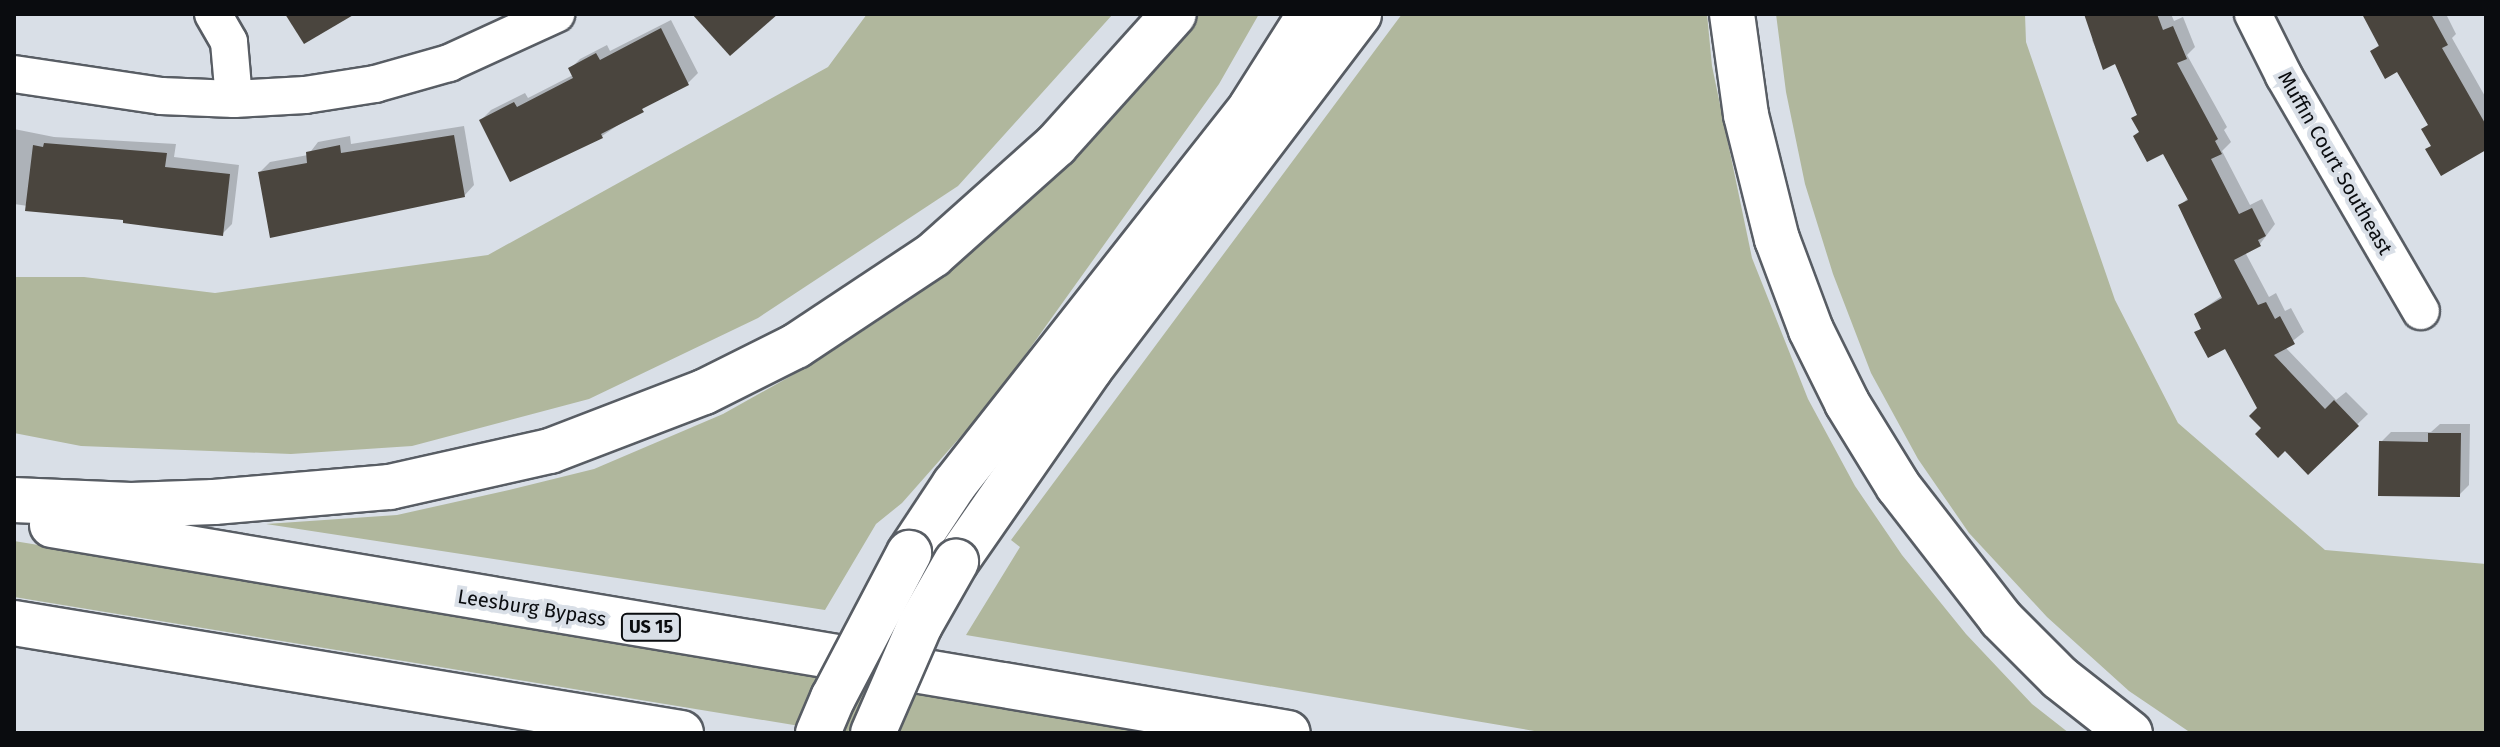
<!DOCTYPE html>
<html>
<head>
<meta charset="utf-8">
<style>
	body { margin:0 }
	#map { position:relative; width:2500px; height:747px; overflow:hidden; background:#d9dfe7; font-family:"Fira Sans",sans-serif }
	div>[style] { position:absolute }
	.green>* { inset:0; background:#b0b79d }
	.shadow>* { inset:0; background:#0003 }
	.building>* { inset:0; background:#4a453e }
	.roads { filter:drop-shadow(2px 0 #585d64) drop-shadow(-2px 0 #585d64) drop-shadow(0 2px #585d64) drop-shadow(0 -2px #585d64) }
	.street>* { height:36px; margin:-18px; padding:0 18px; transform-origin:18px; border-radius:18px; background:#fff }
	.highway>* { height:44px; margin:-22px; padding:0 22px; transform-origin:22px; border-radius:22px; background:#fff }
	.bridges { filter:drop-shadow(2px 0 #585d64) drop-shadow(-2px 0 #585d64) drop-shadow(0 2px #585d64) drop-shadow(0 -2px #585d64) }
	.highway-bridge>* { height:44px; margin:-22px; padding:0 22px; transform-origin:22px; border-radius:22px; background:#fff }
	span { translate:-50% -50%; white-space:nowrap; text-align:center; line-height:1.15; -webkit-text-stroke:8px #d9dfe7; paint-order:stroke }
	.shield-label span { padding:2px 6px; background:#d9dfe7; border:2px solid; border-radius:6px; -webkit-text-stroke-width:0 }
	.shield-label { font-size:18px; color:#0a0c0f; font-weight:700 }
	.street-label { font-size:20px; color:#0a0c0f }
	.frame { position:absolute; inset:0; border:16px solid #0a0c0f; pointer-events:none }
</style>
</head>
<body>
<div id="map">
	<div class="green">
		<div style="clip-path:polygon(867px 14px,1113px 14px,958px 186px,758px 318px,589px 399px,412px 446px,291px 454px,81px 446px,14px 433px,14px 277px,84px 277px,215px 293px,488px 255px,828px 67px)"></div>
		<div style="clip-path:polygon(1190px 14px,1259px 14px,1219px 84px,993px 400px,902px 503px,876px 524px,825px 610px,266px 524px,397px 515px,509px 490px,594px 469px,723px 414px,814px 363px,910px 300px,977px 246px,1080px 142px)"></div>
		<div style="clip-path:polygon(1402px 14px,1707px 14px,1712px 66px,1752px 258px,1808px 399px,1855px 486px,1902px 555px,1966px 634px,2032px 704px,2069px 733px,1546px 733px,966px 635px,1020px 547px,1011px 540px)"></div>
		<div style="clip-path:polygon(1776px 14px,2025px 14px,2026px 42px,2115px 300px,2178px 423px,2325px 550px,2486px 564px,2486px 733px,2191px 733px,2129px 691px,2047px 617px,1969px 533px,1918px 459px,1871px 373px,1833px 274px,1805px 184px,1786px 92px)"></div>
		<div style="clip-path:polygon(14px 541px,1185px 733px,842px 733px,14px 597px)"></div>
	</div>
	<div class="shadow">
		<div style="clip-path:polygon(2094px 14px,2171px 14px,2174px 21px,2183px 17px,2195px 47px,2187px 55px,2227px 127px,2224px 130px,2231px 142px,2222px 151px,2250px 205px,2262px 199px,2275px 224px,2260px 244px,2245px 252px,2269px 297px,2276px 293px,2285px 311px,2291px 308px,2304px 332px,2285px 347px,2336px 400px,2346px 392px,2368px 414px,2308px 472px,2263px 428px,2259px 408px,2226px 346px,2197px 332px,2203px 327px,2196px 314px,2223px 295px,2181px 205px,2189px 197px,2164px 151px,2141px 131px,2138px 114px,2116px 62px,2104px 67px,2092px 40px,2097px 36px)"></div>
		<div style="clip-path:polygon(2367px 14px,2446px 14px,2456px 34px,2452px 38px,2486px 98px,2486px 148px,2433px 145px,2429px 124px,2398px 69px,2372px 51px,2380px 44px)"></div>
		<div style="clip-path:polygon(671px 20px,698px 73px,688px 83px,652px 102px,602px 136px,481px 120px,491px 110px,525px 93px,528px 98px,573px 75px,570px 69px,580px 59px,607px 45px,610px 51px)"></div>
		<div style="clip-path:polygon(464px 126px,474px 185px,464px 196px,260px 172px,270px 162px,308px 155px,318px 142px,350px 136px,351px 144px)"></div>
		<div style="clip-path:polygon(14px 129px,54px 137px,176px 144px,174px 157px,239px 165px,232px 224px,222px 234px,14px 204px)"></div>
		<div style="clip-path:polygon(2440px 424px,2470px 424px,2469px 485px,2459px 495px,2381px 442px,2391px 432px,2431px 432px)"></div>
	</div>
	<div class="building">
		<div style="clip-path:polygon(285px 14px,355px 14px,304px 44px)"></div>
		<div style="clip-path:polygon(692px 14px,778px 14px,730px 56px)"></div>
		<div style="clip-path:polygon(2084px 14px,2157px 14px,2163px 30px,2173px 26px,2187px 59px,2177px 63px,2218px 139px,2215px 141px,2222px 154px,2211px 159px,2239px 214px,2252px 208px,2266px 236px,2258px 240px,2261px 246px,2234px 260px,2258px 305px,2266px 302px,2275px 319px,2280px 316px,2295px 344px,2274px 355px,2325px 409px,2334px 400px,2359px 426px,2308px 475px,2285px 451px,2278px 458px,2255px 434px,2261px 428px,2249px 416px,2257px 408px,2225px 349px,2208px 358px,2194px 332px,2201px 329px,2194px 314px,2222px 298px,2178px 205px,2188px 200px,2163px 154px,2147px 162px,2133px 136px,2139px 132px,2131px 118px,2137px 115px,2115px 64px,2103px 70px)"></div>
		<div style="clip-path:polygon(2362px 14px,2431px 14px,2448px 45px,2442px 48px,2486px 125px,2486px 150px,2441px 176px,2425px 149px,2431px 146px,2421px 129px,2428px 125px,2397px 72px,2385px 79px,2370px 51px,2379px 46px)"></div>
		<div style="clip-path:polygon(661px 28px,689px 85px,642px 109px,644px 112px,601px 134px,603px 138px,510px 182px,479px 120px,514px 102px,517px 107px,573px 78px,568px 68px,596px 53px,600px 60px)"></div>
		<div style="clip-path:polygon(454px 135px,465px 197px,270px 238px,258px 172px,307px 163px,306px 152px,340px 145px,341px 153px)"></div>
		<div style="clip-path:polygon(44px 143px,167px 153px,165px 167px,230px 174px,223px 236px,123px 223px,123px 220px,25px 211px,33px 145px,43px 147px)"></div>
		<div style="clip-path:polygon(2428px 433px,2461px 433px,2460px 497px,2378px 496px,2379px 441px,2428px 442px)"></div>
	</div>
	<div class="roads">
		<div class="street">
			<div style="left:213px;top:14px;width:32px;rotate:60deg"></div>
			<div style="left:229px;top:42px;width:57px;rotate:85deg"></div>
			<div style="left:2253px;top:14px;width:69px;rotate:63.4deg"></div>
			<div style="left:2284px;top:76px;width:272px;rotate:59.8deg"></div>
			<div style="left:14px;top:74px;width:149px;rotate:8.5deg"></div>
			<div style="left:161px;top:96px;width:73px;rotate:2.4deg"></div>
			<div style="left:234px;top:99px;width:71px;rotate:-3.2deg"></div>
			<div style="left:305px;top:95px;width:71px;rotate:-8.9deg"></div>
			<div style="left:375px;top:84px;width:77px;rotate:-15.8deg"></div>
			<div style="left:449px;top:63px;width:118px;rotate:-24.6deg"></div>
		</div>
		<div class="highway">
			<div style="left:1732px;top:14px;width:102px;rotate:82.1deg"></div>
			<div style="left:1746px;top:115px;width:128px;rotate:76deg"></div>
			<div style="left:1777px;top:239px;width:97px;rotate:69.5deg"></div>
			<div style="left:1811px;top:330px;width:81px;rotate:63.7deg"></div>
			<div style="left:1847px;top:403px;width:97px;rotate:58.4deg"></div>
			<div style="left:1898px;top:486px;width:168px;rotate:52.2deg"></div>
			<div style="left:2001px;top:619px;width:83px;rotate:45deg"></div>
			<div style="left:2060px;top:678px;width:89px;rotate:38.2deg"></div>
			<div style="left:14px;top:500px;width:117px;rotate:2.4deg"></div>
			<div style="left:131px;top:505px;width:83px;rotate:-2.1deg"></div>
			<div style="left:214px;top:502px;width:177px;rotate:-4.9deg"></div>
			<div style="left:390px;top:487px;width:164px;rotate:-12.7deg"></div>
			<div style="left:550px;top:451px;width:165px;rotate:-21deg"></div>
			<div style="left:704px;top:392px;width:103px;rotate:-26.6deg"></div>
			<div style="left:796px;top:346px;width:164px;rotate:-33.6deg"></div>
			<div style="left:933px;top:255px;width:165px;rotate:-41.8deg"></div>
			<div style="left:1056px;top:145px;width:176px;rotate:-48deg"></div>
			<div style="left:52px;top:525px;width:1253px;rotate:9.55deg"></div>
			<div style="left:909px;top:553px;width:82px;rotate:-56.5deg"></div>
			<div style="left:954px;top:485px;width:481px;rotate:-51.8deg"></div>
			<div style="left:1251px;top:107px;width:110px;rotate:-57.6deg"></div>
			<div style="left:956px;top:562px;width:235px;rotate:-55.2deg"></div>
			<div style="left:1090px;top:369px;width:445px;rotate:-52.8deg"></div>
			<div style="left:14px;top:623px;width:676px;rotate:9.36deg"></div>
		</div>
	</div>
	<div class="bridges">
		<div class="highway-bridge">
			<div style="left:818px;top:733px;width:38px;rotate:-67deg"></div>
			<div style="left:833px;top:698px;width:164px;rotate:-62.3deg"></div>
			<div style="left:873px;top:733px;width:118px;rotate:-66.5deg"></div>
			<div style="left:920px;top:625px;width:73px;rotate:-60.3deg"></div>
		</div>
	</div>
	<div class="shield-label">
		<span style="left:651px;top:627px">US 15</span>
	</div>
	<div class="street-label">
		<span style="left:2335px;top:163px;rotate:60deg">Muffin Court Southeast</span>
		<span style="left:532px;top:608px;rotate:9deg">Leesburg Bypass</span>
	</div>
	<div class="frame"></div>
</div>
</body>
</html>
